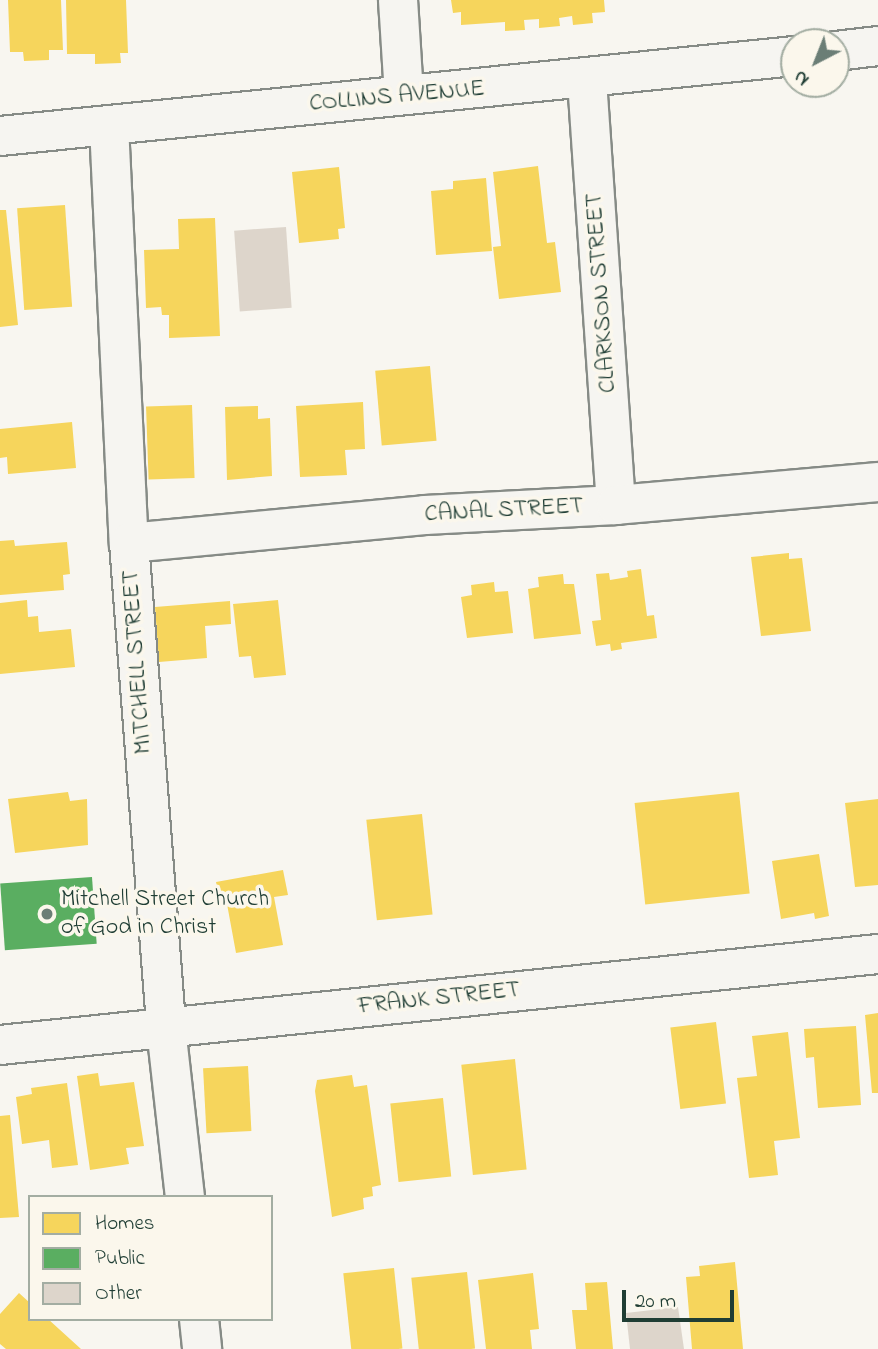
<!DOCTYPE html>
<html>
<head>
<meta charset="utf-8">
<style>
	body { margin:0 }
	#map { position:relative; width:878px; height:1349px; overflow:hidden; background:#f8f6f0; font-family:"Indie Flower",sans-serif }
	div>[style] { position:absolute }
	.homes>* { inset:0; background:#f6d55c; transform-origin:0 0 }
	.public>* { inset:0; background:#5aae61; transform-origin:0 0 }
	.building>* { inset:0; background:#ddd5cb; transform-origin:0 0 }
	.roads { filter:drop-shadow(2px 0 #868b86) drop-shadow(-2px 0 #868b86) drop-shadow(0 2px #868b86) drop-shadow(0 -2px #868b86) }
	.minor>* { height:38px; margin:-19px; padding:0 19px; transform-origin:19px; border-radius:19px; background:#f6f5f1 }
	.dots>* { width:19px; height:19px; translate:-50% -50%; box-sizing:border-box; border:4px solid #fbf7ec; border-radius:50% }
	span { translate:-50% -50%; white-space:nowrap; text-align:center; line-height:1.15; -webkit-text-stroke:7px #fbf7ec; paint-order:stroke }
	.street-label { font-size:24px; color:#1f3d34 }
	.poi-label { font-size:24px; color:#1f3d34 }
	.left { translate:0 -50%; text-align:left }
	.legend { position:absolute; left:28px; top:1195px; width:245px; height:126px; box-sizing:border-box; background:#fbf7ec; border:2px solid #a3ada2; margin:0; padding:9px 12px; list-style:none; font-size:21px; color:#1f3d34 }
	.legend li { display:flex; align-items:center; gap:14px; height:35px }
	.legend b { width:35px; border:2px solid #a3ada2 }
	.north { position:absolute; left:780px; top:28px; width:70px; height:70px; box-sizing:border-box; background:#fbf7ec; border:2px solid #a3ada2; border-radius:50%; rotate:222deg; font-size:19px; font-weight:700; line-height:28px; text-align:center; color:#1f3d34 }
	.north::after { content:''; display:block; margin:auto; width:24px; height:32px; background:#6b7e76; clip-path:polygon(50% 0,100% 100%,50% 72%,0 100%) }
	.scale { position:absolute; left:622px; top:1290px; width:112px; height:32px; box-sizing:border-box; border:4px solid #1f3d34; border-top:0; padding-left:9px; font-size:21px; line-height:24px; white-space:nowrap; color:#1f3d34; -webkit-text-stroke:5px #fbf7ec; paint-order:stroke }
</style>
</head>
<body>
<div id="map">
	<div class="homes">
		<div style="clip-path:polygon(8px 0,61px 0,63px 50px,49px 50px,49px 60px,24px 61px,23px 52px,10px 52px)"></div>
		<div style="clip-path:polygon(66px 0,126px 0,128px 53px,120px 53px,121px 63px,95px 64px,95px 54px,67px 54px)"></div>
		<div style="clip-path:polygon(451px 0,604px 0,605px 12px,592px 13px,593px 23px,573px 25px,572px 16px,559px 18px,560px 26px,539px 28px,539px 19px,524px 20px,525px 30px,505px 31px,505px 22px,461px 25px,461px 12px,453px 13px)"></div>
		<div style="clip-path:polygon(538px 166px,547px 243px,555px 242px,561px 292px,499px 299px,493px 247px,501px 246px,493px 172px)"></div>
		<div style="clip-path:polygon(339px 167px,345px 228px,338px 229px,339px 239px,299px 243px,292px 172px)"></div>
		<div style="clip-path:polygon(486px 178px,492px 251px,436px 255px,431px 191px,453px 189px,453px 181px)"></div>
		<div style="left:65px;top:205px;width:102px;height:48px;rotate:86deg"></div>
		<div style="clip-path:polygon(0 210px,6px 210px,18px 325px,0 327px)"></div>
		<div style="clip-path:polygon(215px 218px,220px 336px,169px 338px,169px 315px,162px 315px,161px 307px,146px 308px,144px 250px,179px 249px,178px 219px)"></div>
		<div style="left:430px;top:366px;width:75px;height:55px;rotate:85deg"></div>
		<div style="clip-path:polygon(363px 402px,365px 449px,345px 450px,347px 475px,300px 477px,296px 406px)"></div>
		<div style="left:192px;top:405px;width:73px;height:46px;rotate:88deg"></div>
		<div style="clip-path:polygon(258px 406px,258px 419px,270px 418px,272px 476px,227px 480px,225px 407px)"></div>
		<div style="clip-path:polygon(72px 422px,76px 468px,8px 474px,7px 457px,0 458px,0 429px)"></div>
		<div style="clip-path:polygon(14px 540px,15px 546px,67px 542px,70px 574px,63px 575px,64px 590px,0 595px,0 541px)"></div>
		<div style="clip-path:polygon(789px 553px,789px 559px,802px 558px,811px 631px,761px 636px,751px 557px)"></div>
		<div style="clip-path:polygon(641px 569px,647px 616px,654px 615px,657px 638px,621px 643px,622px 649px,611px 651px,610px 644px,596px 646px,592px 621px,601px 620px,596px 574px,609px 573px,610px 580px,628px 577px,627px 571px)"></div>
		<div style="clip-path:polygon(563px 574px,564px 584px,574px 584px,581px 634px,534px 639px,528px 589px,539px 587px,538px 577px)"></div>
		<div style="clip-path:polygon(494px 582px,495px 592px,508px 591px,513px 633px,467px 638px,461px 597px,472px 595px,471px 585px)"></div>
		<div style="clip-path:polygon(27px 600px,28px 617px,38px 616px,39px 632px,71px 629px,75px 667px,0 674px,0 603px)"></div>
		<div style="clip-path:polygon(278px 600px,286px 675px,254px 678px,251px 656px,239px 657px,233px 604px)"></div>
		<div style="clip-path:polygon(230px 601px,231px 624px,205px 626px,207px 658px,159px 662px,155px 607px)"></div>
		<div style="clip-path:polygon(68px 792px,70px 801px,87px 799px,88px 845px,15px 853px,8px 799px)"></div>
		<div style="left:739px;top:792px;width:102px;height:105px;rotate:84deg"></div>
		<div style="clip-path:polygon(878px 799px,878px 885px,855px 887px,845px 803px)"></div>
		<div style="left:422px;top:814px;width:101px;height:56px;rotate:84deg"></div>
		<div style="clip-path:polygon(819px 854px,829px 916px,815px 919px,814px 913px,781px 919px,772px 861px)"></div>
		<div style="clip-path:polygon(283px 870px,288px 895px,274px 897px,283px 945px,236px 953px,227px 904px,221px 905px,216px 882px)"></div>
		<div style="clip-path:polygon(878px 1013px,878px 1093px,872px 1093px,865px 1015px)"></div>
		<div style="left:716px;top:1022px;width:82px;height:46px;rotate:83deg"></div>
		<div style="clip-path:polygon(856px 1026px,861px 1105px,818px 1108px,814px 1057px,806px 1058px,804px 1029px)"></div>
		<div style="clip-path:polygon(788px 1032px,800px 1138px,774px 1141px,778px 1175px,749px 1178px,737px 1078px,757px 1076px,752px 1036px)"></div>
		<div style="left:515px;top:1059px;width:111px;height:54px;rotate:84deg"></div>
		<div style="left:248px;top:1066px;width:65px;height:45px;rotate:87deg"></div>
		<div style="clip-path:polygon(98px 1073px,100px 1086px,134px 1082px,144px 1146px,126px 1148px,129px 1164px,90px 1170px,77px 1076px)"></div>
		<div style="clip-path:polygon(352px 1075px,354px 1087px,367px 1085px,381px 1185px,372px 1187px,373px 1196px,363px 1198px,364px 1209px,332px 1217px,315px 1091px,317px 1080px)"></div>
		<div style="clip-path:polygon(67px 1083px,78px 1165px,52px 1168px,49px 1140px,22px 1144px,16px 1097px,32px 1094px,31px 1088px)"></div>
		<div style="left:443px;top:1098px;width:79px;height:53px;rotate:84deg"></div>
		<div style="clip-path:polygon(10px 1115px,19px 1217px,0 1218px,0 1116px)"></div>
		<div style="clip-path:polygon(735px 1262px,743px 1349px,692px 1349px,686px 1277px,700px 1276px,699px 1266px)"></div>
		<div style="left:394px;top:1268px;width:81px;height:51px;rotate:84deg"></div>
		<div style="left:467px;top:1272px;width:77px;height:56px;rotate:84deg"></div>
		<div style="clip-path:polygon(533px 1273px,539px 1329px,530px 1330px,532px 1349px,486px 1349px,478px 1280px)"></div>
		<div style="clip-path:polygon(607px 1282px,613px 1349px,576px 1349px,572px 1310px,587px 1310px,585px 1283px)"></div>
		<div style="clip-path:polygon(19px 1293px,30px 1303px,30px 1319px,48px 1319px,81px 1349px,6px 1349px,0 1344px,0 1314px)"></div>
	</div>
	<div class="public">
		<div style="left:92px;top:877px;width:67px;height:92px;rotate:86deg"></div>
	</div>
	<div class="building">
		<div style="left:286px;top:227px;width:81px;height:52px;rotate:86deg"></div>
		<div style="clip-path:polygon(678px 1307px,684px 1349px,630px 1349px,626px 1313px)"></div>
	</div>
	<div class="roads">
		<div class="minor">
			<div style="left:398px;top:0;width:95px;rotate:86.4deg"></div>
			<div style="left:836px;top:51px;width:42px;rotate:-6.8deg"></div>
			<div style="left:587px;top:80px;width:426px;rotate:86.1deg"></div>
			<div style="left:109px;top:125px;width:418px;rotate:87.3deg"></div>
			<div style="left:129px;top:543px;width:486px;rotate:85.6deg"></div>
			<div style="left:166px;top:1028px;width:170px;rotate:83.6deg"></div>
			<div style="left:0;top:136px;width:798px;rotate:-5.75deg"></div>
			<div style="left:129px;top:543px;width:297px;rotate:-5.4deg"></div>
			<div style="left:425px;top:515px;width:191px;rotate:-3deg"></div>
			<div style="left:616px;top:505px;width:263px;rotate:-5deg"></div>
			<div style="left:0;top:1045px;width:883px;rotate:-5.92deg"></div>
			<div style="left:199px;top:1319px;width:30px;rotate:84deg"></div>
		</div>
	</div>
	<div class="dots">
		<div style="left:47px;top:914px;background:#6b7e76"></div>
	</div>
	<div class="street-label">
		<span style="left:397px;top:97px;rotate:-5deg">COLLINS AVENUE</span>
		<span style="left:602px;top:293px;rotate:-94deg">CLARKSON STREET</span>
		<span style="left:504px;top:511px;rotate:-3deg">CANAL STREET</span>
		<span style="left:138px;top:662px;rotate:-94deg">MITCHELL STREET</span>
		<span style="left:439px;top:999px;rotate:-6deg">FRANK STREET</span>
	</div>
	<div class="poi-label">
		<span class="left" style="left:61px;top:914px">Mitchell Street Church<br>of God in Christ</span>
	</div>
	<ul class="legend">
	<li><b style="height:19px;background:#f6d55c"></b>Homes</li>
	<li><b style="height:19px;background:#5aae61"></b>Public</li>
	<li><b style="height:19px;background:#ddd5cb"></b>Other</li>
	</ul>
	<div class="north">N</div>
	<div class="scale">20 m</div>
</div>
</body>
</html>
